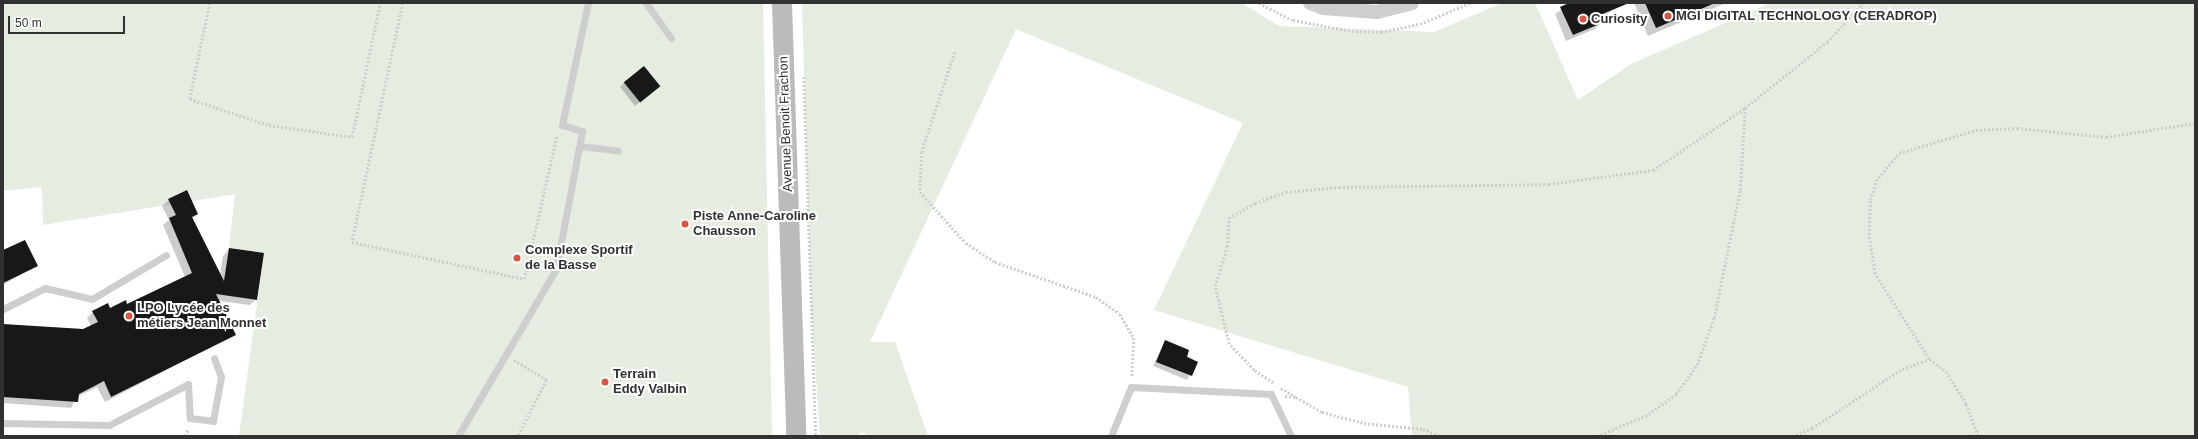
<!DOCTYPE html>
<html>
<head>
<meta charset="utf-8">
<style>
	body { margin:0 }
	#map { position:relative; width:2198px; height:439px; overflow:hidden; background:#fff; font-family:Arial,sans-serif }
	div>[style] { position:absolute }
	.green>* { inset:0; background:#e5ede0 }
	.shadow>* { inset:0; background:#0003 }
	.building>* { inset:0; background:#181818; transform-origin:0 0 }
	.path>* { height:2.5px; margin-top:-1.25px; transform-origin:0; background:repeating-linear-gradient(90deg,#cecece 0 2px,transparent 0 4px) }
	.lane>* { height:7px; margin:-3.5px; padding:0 3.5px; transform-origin:3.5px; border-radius:3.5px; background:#cecece }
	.street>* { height:14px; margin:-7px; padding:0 7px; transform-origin:7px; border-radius:7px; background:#cecece }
	.secondary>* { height:20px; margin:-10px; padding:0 10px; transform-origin:10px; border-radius:10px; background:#bbb }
	.dots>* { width:11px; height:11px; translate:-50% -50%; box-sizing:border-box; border:2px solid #fff; border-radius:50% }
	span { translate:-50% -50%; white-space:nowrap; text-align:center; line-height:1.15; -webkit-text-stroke:4px #fff; paint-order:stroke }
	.poi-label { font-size:13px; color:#313131; font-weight:700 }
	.left { translate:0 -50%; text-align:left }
	.street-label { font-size:13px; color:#313131 }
	.frame { position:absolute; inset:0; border:4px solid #313131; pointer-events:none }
	.scale { position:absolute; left:8px; top:16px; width:117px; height:18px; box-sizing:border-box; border:2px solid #313131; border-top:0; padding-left:5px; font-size:12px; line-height:14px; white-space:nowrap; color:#313131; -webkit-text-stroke:3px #fff; paint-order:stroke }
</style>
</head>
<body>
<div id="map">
	<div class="green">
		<div style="clip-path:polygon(3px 3px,763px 3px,772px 436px,239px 436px,264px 253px,229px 248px,235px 194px,43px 225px,42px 187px,3px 191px)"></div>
		<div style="clip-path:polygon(802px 3px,1242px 3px,1279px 26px,1434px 32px,1502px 3px,1535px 3px,1578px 100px,1631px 64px,1771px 3px,2195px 3px,2195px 436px,1412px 436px,1408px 387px,1154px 310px,1243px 123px,1016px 29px,870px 342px,895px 342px,928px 436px,869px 436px,861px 432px,858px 436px,820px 436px,811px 306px)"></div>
	</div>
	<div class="shadow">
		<div style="clip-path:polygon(1572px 3px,1619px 3px,1620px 6px,1600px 18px,1601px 22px,1595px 29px,1566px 41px,1555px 14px)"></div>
		<div style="clip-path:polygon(1634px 3px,1726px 3px,1648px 36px)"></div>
		<div style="clip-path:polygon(624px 83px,659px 86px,635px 106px,620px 87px)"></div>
		<div style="clip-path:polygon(169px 200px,197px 214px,192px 219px,220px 275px,223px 256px,229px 249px,256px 299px,250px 305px,219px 301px,235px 334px,105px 402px,97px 387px,77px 397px,71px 408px,3px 403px,3px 325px,83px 330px,91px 326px,87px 318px,93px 312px,127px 306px,185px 277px,163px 225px,169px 220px,162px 206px)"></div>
		<div style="clip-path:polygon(3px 251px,36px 266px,3px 285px)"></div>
		<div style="clip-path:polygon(1165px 341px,1197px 362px,1187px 380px,1153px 366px)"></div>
	</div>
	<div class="building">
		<div style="clip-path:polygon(1569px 3px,1629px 3px,1600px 15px,1602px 23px,1573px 35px,1560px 7px)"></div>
		<div style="clip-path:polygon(1645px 3px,1715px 3px,1656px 28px)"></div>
		<div style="left:644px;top:66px;width:26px;height:26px;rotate:51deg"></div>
		<div style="clip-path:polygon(187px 190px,198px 214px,192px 217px,224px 281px,229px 248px,264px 253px,257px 300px,216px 294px,236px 335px,111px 397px,104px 381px,79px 394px,78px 402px,3px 397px,3px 324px,83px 329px,98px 322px,92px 311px,108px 303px,110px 308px,126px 300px,127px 304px,192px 273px,169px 218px,176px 215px,168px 199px)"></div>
		<div style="clip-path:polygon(25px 240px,38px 266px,3px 283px,3px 250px)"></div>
		<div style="clip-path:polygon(1165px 340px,1189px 350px,1187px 357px,1198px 362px,1192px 376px,1156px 362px)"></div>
	</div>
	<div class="path">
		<div style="left:210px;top:3px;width:98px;rotate:101.8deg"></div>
		<div style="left:190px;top:99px;width:83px;rotate:18.2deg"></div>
		<div style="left:269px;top:125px;width:84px;rotate:8.2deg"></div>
		<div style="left:352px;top:137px;width:137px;rotate:-78.2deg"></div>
		<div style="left:403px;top:3px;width:244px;rotate:102deg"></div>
		<div style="left:352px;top:242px;width:176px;rotate:12.1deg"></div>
		<div style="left:524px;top:279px;width:148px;rotate:-77.1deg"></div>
		<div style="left:1259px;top:3px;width:38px;rotate:27deg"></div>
		<div style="left:1293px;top:20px;width:60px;rotate:10.6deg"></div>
		<div style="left:1352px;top:31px;width:29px;rotate:2deg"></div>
		<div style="left:1381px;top:32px;width:40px;rotate:-12deg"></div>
		<div style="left:1420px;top:24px;width:54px;rotate:-22.8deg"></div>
		<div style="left:955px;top:52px;width:105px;rotate:108.3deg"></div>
		<div style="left:922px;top:152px;width:40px;rotate:92.9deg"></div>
		<div style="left:920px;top:192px;width:69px;rotate:48deg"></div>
		<div style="left:966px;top:243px;width:35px;rotate:33deg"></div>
		<div style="left:995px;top:262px;width:107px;rotate:19.1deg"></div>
		<div style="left:1096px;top:297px;width:29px;rotate:35deg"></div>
		<div style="left:1120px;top:314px;width:28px;rotate:60deg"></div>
		<div style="left:1134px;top:338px;width:39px;rotate:93deg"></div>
		<div style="left:804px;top:77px;width:359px;rotate:88.1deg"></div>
		<div style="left:514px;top:360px;width:39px;rotate:31deg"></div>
		<div style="left:547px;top:380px;width:63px;rotate:117.4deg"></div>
		<div style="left:1273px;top:383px;width:23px;rotate:-146deg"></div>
		<div style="left:1254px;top:370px;width:36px;rotate:-134deg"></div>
		<div style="left:1229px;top:344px;width:60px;rotate:-103.6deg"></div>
		<div style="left:1215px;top:286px;width:41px;rotate:-72.9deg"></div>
		<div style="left:1227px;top:247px;width:29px;rotate:-86deg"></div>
		<div style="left:1229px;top:218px;width:30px;rotate:-30deg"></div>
		<div style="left:1255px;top:203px;width:33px;rotate:-20deg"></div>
		<div style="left:1286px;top:192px;width:53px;rotate:-5.4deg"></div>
		<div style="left:1339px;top:187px;width:210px;rotate:-0.8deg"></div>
		<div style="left:1549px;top:184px;width:105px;rotate:-7.7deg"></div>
		<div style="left:1653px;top:170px;width:111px;rotate:-34deg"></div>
		<div style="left:1281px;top:388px;width:17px;rotate:31deg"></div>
		<div style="left:1285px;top:396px;width:11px;rotate:5deg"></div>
		<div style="left:1296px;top:397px;width:30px;rotate:30deg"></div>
		<div style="left:1322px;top:412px;width:43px;rotate:14.7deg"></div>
		<div style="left:1364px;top:423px;width:59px;rotate:5.8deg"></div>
		<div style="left:1423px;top:429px;width:19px;rotate:21deg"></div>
		<div style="left:186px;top:436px;width:8px;rotate:-76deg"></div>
		<div style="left:1597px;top:436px;width:52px;rotate:-22.6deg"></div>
		<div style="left:1645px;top:416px;width:38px;rotate:-35deg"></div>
		<div style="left:1676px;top:394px;width:36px;rotate:-54deg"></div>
		<div style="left:1697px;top:365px;width:50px;rotate:-70.1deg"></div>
		<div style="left:1714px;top:318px;width:131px;rotate:-78.5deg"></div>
		<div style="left:1740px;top:190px;width:82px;rotate:-86.5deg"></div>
		<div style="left:1745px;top:108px;width:105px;rotate:-38.8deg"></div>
		<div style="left:1827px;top:42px;width:53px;rotate:-47.3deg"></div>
		<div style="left:1792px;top:436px;width:22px;rotate:-22deg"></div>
		<div style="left:1812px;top:428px;width:108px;rotate:-33.2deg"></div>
		<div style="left:1902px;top:369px;width:29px;rotate:-20deg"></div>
		<div style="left:1978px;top:436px;width:34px;rotate:-111deg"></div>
		<div style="left:1966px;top:404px;width:36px;rotate:-122deg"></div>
		<div style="left:1947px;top:373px;width:23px;rotate:-142deg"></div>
		<div style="left:1929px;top:359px;width:101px;rotate:-122.4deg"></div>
		<div style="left:1875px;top:274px;width:39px;rotate:-99deg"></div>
		<div style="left:1869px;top:235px;width:35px;rotate:-88deg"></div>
		<div style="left:1870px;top:200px;width:20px;rotate:-72deg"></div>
		<div style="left:1876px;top:181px;width:36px;rotate:-51deg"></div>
		<div style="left:1899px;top:153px;width:80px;rotate:-16.6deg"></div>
		<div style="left:1976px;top:130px;width:41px;rotate:-2.8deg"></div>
		<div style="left:2017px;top:128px;width:89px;rotate:5.8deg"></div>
		<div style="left:2106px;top:137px;width:90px;rotate:-8.9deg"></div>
	</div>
	<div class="lane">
		<div style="left:646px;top:3px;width:43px;rotate:54.5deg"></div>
		<div style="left:580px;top:146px;width:38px;rotate:7deg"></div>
		<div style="left:3px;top:309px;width:47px;rotate:-26.6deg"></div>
		<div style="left:45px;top:288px;width:48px;rotate:13.2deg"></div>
		<div style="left:92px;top:299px;width:86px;rotate:-30.7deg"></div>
		<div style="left:3px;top:423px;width:106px;rotate:1.1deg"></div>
		<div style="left:109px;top:425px;width:89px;rotate:-27.4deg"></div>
		<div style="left:188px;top:384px;width:34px;rotate:87deg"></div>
		<div style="left:190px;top:418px;width:23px;rotate:7deg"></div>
		<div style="left:213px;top:421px;width:45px;rotate:-79.7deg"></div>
		<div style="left:221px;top:377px;width:20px;rotate:-110deg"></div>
		<div style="left:458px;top:436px;width:194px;rotate:-59.6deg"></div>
		<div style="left:556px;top:269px;width:140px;rotate:-79.3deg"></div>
		<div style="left:582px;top:131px;width:21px;rotate:-163deg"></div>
		<div style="left:562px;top:125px;width:125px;rotate:-78deg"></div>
		<div style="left:1111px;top:436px;width:53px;rotate:-67.8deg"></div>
		<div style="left:1131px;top:387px;width:140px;rotate:2.9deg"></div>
		<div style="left:1271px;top:394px;width:47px;rotate:64.5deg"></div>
	</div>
	<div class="street">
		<div style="left:1310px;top:3px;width:14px;rotate:21deg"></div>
		<div style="left:1323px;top:8px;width:54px;rotate:4.2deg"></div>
		<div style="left:1377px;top:12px;width:36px;rotate:-14deg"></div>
	</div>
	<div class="secondary">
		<div style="left:782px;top:3px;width:433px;rotate:88.1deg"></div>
	</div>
	<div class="dots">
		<div style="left:1668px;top:16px;background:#da5441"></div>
		<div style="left:1583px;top:19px;background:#da5441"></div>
		<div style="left:685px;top:224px;background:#da5441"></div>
		<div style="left:517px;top:258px;background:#da5441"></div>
		<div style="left:129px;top:316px;background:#da5441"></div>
		<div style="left:605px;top:382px;background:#da5441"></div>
	</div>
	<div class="poi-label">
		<span class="left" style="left:1676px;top:16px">MGI DIGITAL TECHNOLOGY (CERADROP)</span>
		<span class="left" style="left:1591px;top:19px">Curiosity</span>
		<span class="left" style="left:693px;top:224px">Piste Anne-Caroline<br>Chausson</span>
		<span class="left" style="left:525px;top:258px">Complexe Sportif<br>de la Basse</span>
		<span class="left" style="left:137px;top:316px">LPO Lycée des<br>métiers Jean Monnet</span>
		<span class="left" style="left:613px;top:382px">Terrain<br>Eddy Valbin</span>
	</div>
	<div class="street-label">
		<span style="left:786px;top:124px;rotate:-92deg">Avenue Benoit Frachon</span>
	</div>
	<div class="frame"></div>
	<div class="scale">50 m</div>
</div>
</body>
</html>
